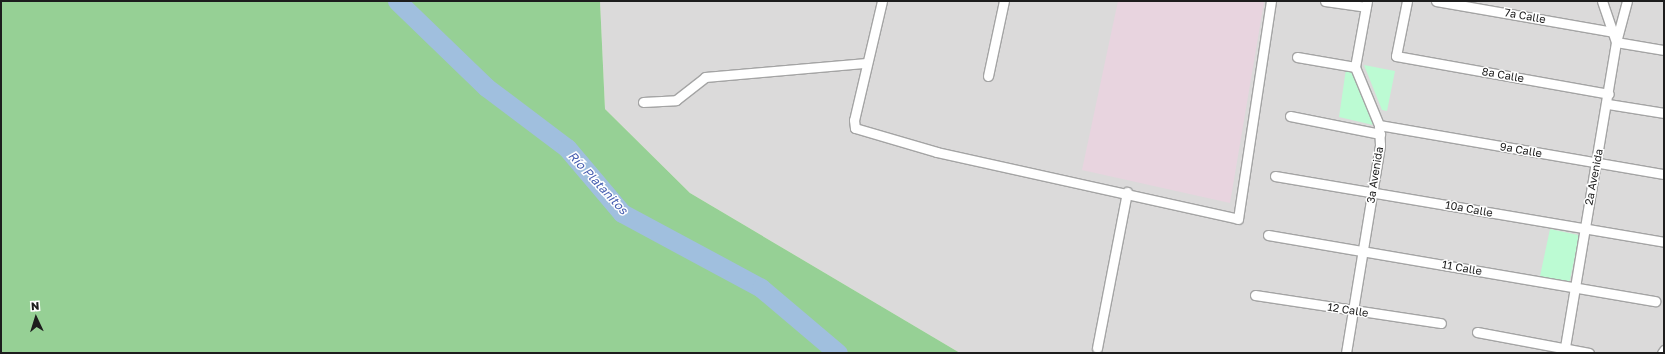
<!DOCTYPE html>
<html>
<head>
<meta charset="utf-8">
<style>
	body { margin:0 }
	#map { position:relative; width:1665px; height:354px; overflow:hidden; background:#efeee2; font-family:"Golos Text",sans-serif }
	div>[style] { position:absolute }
	.residential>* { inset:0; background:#dbdada }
	.industrial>* { inset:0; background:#e8d4df }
	.forest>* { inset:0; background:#96d095 }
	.park>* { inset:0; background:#bcfbd3; transform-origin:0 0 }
	.river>* { height:19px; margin:-9.5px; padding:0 9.5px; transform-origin:9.5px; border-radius:9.5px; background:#a0bfde }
	.roads { filter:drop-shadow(1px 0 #a4a4a4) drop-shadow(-1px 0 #a4a4a4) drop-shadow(0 1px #a4a4a4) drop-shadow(0 -1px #a4a4a4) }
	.minor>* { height:9px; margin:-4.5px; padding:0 4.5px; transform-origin:4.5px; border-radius:4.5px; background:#fff }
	span { translate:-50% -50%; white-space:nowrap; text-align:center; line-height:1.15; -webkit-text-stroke:3px #fff; paint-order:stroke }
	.street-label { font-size:11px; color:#1d1d1d }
	.water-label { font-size:12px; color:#465eb0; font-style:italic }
	.frame { position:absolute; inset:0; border:2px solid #1d1d1d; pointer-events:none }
	.north { position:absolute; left:16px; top:298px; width:40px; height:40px; -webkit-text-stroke:3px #fff; paint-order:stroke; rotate:356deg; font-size:11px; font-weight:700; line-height:16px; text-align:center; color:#1d1d1d }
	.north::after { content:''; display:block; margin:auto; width:14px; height:18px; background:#1d1d1d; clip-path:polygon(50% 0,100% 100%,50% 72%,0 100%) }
</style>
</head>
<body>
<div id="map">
	<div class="residential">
		<div style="clip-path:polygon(600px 1px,1664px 1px,1664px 353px,960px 353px,690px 193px,605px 109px)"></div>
	</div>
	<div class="industrial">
		<div style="clip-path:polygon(1118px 1px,1264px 2px,1230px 203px,1082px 170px)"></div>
	</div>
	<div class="forest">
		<div style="clip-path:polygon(1px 1px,600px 1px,605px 109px,690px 193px,960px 353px,1px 353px)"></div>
	</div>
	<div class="park">
		<div style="clip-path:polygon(1364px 65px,1395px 71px,1387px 111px,1382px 110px)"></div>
		<div style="clip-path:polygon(1346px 69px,1353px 70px,1373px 125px,1339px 117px)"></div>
		<div style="left:1550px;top:229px;width:30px;height:49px;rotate:12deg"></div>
	</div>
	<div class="river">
		<div style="left:397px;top:1px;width:124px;rotate:44deg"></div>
		<div style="left:486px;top:87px;width:101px;rotate:37deg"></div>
		<div style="left:567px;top:148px;width:85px;rotate:49.8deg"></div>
		<div style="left:622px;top:213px;width:158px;rotate:28.3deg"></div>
		<div style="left:761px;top:288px;width:101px;rotate:40.2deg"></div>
	</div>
	<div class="roads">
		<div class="minor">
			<div style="left:882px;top:1px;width:122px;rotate:103.2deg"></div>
			<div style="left:854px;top:120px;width:8px;rotate:83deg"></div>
			<div style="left:855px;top:128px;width:85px;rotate:16.3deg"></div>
			<div style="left:937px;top:152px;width:308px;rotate:12.5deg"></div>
			<div style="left:1238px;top:219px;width:220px;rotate:-81.4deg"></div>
			<div style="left:1325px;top:1px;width:41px;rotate:8.3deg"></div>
			<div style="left:1407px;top:1px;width:56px;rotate:101.3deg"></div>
			<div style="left:1396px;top:56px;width:216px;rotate:10.1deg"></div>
			<div style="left:1436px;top:1px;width:181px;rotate:9.9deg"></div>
			<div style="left:1602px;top:1px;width:43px;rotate:71.1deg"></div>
			<div style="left:1616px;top:42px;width:49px;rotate:9.5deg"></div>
			<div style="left:1297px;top:57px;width:59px;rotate:9.8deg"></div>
			<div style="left:988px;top:76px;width:77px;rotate:-78deg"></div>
			<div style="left:643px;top:102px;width:33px;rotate:-3deg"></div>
			<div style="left:676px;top:100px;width:37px;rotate:-38deg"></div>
			<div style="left:705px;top:77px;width:162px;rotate:-5deg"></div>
			<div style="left:1608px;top:104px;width:57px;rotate:9.1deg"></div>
			<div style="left:1290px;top:116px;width:92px;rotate:11.3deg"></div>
			<div style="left:1379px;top:125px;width:289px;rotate:9.8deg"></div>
			<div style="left:1275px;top:176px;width:395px;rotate:9.6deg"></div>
			<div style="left:1268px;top:235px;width:393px;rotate:9.7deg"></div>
			<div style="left:1255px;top:295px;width:188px;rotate:8.6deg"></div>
			<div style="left:1477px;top:332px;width:114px;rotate:10.6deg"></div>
			<div style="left:1097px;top:348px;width:159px;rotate:-79.1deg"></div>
			<div style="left:1346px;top:353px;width:211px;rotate:-80.7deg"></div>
			<div style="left:1380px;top:145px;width:20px;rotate:-93deg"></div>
			<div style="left:1379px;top:125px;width:63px;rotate:-112.5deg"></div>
			<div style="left:1355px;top:67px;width:67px;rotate:-79.7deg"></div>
			<div style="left:1564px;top:353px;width:315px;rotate:-80.5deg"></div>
			<div style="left:1616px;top:42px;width:42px;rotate:-75deg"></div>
			<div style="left:1662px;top:353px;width:4px;rotate:-56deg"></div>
		</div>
	</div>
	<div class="street-label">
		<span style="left:1525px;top:16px;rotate:10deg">7a Calle</span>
		<span style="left:1503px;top:75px;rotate:10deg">8a Calle</span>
		<span style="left:1521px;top:150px;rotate:10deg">9a Calle</span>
		<span style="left:1375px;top:175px;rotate:-81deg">3a Avenida</span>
		<span style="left:1594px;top:177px;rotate:-79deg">2a Avenida</span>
		<span style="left:1469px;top:209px;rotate:10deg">10a Calle</span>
		<span style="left:1462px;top:268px;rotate:10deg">11 Calle</span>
		<span style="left:1348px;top:310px;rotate:9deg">12 Calle</span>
	</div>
	<div class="water-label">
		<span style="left:598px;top:183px;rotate:47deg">Río Platanitos</span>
	</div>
	<div class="frame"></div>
	<div class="north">N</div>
</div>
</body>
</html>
